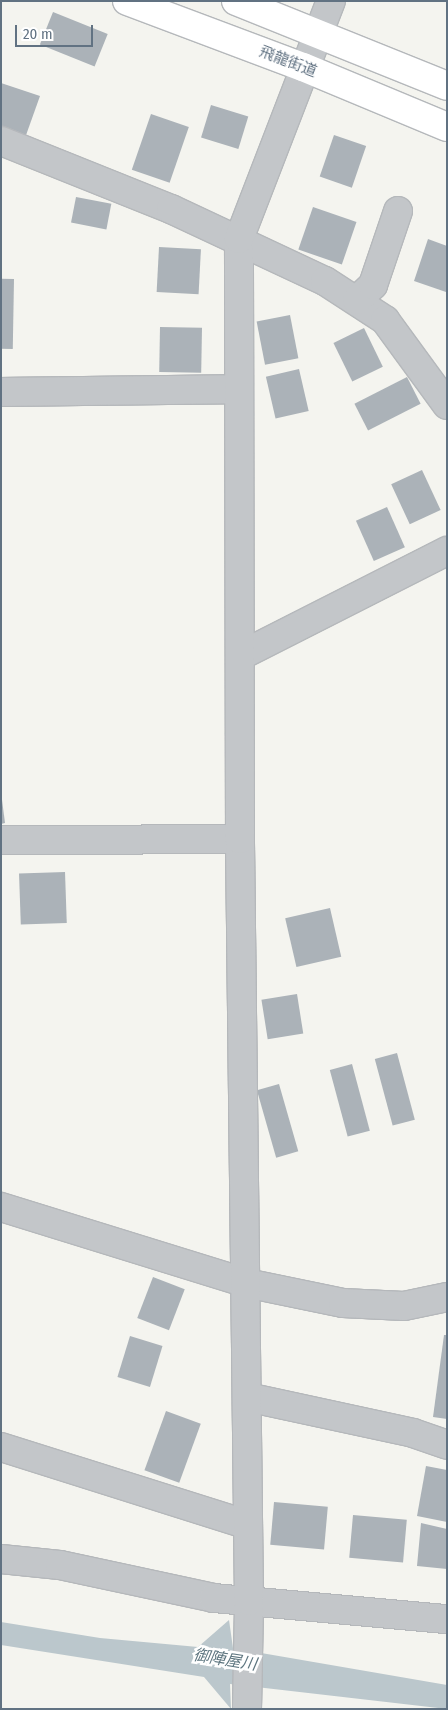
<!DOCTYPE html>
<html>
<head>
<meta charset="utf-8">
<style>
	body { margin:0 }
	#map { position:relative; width:448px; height:1710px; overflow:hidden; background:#f4f4ef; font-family:"Fira Sans Condensed","Noto Sans JP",sans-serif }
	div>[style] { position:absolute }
	.water>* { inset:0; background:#bbc7cc }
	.building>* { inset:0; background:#abb2b8; transform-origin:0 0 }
	.roads { filter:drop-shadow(1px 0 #b5b8bb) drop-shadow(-1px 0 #b5b8bb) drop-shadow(0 1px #b5b8bb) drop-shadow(0 -1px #b5b8bb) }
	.minor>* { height:28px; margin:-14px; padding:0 14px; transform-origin:14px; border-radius:14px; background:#c3c6c9 }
	.highway>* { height:28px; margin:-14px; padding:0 14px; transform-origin:14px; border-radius:14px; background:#fff }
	span { translate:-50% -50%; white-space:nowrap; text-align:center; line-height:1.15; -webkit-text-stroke:5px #fff; paint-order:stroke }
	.street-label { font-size:15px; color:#617282 }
	.water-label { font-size:16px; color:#5d757f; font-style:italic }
	.frame { position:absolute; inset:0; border:2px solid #617282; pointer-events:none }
	.scale { position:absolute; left:15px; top:25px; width:78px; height:22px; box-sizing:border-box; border:2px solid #617282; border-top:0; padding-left:6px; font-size:15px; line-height:18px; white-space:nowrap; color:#617282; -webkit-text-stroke:4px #fff; paint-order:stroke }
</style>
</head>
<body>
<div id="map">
	<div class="water">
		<div style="clip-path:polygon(229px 1620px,233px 1648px,447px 1685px,447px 1709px,230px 1684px,231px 1709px,204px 1677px,1px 1645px,1px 1622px,100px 1638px,198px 1647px)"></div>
	</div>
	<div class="building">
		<div style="left:53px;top:12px;width:59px;height:35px;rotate:22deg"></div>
		<div style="clip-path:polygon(1px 83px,40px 96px,25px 138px,1px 130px)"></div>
		<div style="left:211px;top:105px;width:39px;height:34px;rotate:17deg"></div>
		<div style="left:151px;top:114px;width:40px;height:59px;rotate:19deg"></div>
		<div style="left:334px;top:135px;width:34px;height:44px;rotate:19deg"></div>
		<div style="left:76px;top:197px;width:36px;height:26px;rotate:11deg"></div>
		<div style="left:313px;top:207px;width:46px;height:45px;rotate:19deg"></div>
		<div style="clip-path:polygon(428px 239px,447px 246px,446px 292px,414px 281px)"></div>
		<div style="left:159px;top:247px;width:42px;height:45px;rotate:3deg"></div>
		<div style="left:14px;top:279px;width:70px;height:13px;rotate:91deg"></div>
		<div style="left:290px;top:315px;width:44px;height:34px;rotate:79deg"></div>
		<div style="left:160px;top:327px;width:42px;height:45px;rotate:1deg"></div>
		<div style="left:364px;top:328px;width:43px;height:34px;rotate:64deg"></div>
		<div style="left:299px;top:369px;width:43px;height:34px;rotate:77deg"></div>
		<div style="left:407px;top:377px;width:30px;height:59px;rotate:63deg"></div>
		<div style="left:422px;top:470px;width:44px;height:34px;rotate:65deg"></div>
		<div style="left:387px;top:507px;width:44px;height:34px;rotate:66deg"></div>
		<div style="clip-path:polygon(1px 792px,5px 823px,1px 824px)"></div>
		<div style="left:65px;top:872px;width:51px;height:46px;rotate:88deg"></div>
		<div style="left:330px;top:908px;width:50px;height:46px;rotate:77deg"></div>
		<div style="left:297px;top:994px;width:40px;height:36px;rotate:81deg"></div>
		<div style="left:397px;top:1053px;width:69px;height:23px;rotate:75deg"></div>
		<div style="left:352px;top:1064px;width:69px;height:23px;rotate:75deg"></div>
		<div style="left:279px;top:1084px;width:70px;height:23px;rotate:74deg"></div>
		<div style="left:153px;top:1277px;width:34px;height:44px;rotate:21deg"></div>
		<div style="clip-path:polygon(444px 1335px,447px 1335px,447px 1419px,433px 1417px)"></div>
		<div style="left:130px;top:1336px;width:34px;height:43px;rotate:17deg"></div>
		<div style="left:166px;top:1411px;width:37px;height:63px;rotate:20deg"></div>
		<div style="clip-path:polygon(426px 1466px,447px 1470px,447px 1522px,417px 1516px)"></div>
		<div style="left:274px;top:1502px;width:54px;height:43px;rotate:5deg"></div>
		<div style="left:353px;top:1515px;width:54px;height:43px;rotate:5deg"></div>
		<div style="clip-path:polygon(421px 1523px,447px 1529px,447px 1569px,417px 1566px)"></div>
	</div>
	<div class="roads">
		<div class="minor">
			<div style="left:1px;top:141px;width:183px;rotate:21.8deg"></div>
			<div style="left:171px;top:209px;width:170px;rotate:25.1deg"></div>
			<div style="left:325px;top:281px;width:72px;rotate:33deg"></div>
			<div style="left:385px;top:320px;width:105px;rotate:53.9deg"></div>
			<div style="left:357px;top:300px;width:22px;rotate:-43deg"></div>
			<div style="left:373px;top:285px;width:78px;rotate:-71.3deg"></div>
			<div style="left:1px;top:392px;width:237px;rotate:-0.7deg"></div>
			<div style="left:242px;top:655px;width:230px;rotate:-26.9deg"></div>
			<div style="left:1px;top:840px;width:239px;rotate:-0.2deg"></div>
			<div style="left:1px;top:1207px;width:257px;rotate:17.2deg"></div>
			<div style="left:246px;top:1283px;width:99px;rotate:11.7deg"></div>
			<div style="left:343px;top:1303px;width:61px;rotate:2.8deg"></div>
			<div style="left:404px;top:1306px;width:44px;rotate:-11.8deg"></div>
			<div style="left:247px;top:1397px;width:170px;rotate:12.2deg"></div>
			<div style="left:413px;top:1433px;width:36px;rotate:19deg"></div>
			<div style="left:1px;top:1447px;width:259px;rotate:17.5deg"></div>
			<div style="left:1px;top:1559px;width:59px;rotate:5.8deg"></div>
			<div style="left:60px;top:1565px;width:157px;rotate:12.1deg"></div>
			<div style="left:214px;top:1598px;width:234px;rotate:5.2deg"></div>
			<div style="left:247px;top:1709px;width:108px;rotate:-88.9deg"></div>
			<div style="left:249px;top:1601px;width:762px;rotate:-90.68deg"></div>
			<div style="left:240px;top:839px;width:600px;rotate:-90.1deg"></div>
			<div style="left:239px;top:239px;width:255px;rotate:-68.9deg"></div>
		</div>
		<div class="highway">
			<div style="left:127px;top:1px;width:188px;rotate:20.6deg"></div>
			<div style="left:303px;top:67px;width:156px;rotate:22.6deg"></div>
			<div style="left:236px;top:1px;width:227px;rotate:21.9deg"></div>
		</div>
	</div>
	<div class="street-label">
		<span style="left:288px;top:62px;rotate:21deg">飛龍街道</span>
	</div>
	<div class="water-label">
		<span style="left:225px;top:1660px;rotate:9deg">御陣屋川</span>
	</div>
	<div class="frame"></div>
	<div class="scale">20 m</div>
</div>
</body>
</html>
